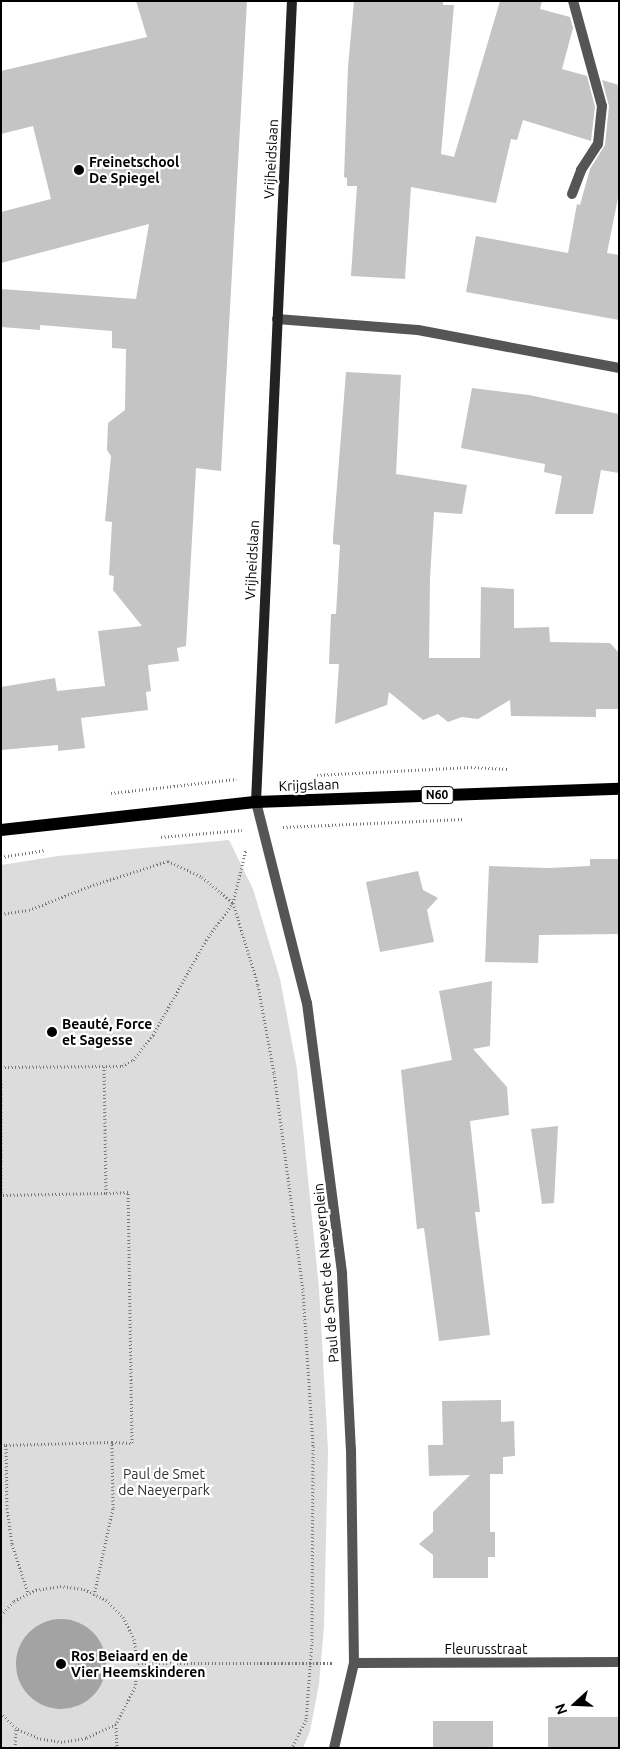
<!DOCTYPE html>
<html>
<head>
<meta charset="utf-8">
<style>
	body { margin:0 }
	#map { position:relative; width:620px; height:1749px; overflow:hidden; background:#fff; font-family:Ubuntu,sans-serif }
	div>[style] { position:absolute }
	.green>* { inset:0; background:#dcdcdc }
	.water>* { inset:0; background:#a3a3a3 }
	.round { border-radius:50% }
	.building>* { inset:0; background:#c4c4c4; transform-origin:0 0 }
	.path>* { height:3px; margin-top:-1.5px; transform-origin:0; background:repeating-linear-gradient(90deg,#777 0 1px,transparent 0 3.5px) }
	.lane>* { height:10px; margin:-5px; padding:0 5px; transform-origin:5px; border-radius:5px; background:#555 }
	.street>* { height:10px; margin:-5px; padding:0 5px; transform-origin:5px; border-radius:5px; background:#555 }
	.secondary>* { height:10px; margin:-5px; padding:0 5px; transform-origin:5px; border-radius:5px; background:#222 }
	.primary>* { height:12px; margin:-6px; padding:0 6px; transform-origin:6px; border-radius:6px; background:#000 }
	.dots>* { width:14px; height:14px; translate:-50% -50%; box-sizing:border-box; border:2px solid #fff; border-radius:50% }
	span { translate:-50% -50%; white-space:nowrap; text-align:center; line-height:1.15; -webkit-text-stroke:4.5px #fff; paint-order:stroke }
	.shield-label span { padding:1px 4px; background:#fff; border:1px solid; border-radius:4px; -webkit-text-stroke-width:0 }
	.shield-label { font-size:12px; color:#000; font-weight:700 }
	.street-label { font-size:14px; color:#000 }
	.poi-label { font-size:14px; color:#000; font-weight:700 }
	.left { translate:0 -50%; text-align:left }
	.park-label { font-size:14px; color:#333 }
	.frame { position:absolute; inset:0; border:2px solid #000; pointer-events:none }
	.north { position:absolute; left:550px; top:1679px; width:50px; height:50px; -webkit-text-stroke:4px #fff; paint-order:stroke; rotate:250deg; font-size:14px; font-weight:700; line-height:20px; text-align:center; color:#000 }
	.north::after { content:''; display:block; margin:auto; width:18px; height:22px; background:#000; clip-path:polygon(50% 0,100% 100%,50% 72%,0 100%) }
</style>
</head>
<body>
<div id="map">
	<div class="green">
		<div style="clip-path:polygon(229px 840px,253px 889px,280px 979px,297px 1069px,319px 1288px,328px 1450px,324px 1626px,319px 1684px,310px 1731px,303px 1748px,1px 1748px,1px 865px,58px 856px)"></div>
	</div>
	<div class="water">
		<div class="round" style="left:16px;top:1619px;width:90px;height:90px"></div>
	</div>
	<div class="building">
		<div style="clip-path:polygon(136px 1px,247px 1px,221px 471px,196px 468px,186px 646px,177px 648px,179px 661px,148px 665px,151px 691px,146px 692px,148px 710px,81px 718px,85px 748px,58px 751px,58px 745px,1px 750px,1px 687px,55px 678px,57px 691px,105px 686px,98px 631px,142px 626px,113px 590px,114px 576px,109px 575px,112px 522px,105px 521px,111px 456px,107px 450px,108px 423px,125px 410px,126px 349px,112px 348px,112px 331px,40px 325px,40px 330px,1px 327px,1px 289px,136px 299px,149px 224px,1px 263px,1px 212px,51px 199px,33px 126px,1px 134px,1px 71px,147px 37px)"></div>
		<div style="clip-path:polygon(354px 1px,443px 1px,443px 5px,454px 5px,441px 154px,454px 157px,500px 1px,542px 1px,540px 9px,570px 17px,573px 28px,562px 69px,587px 76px,595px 107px,591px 141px,523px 120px,517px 140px,511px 139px,496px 203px,411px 187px,405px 279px,351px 276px,357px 186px,347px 186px,347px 178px,344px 177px,348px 67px)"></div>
		<div style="clip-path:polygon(602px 80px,619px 85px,619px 193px,607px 253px,619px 255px,619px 320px,466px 292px,476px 236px,568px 253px,577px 204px,580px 205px,590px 169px,605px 145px,609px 106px)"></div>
		<div style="clip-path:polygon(346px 372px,401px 375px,396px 474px,467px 485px,462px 514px,434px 512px,430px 578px,429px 658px,480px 658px,481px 587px,514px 589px,514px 628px,549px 627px,550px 642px,610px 643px,619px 653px,619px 709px,596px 709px,596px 717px,511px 716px,510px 700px,478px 719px,462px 717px,448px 722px,438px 714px,423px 720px,389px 692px,387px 705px,335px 724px,339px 664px,329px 664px,331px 614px,336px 614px,340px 545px,333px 544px,333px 537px)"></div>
		<div style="clip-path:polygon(472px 388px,529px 395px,619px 414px,619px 473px,601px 470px,593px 514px,555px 514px,562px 476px,544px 472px,545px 464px,461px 448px)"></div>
		<div style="clip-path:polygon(590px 859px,619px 859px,619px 934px,539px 935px,538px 963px,485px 962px,489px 866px,549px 868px,590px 866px)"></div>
		<div style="clip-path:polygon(418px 871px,423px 890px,438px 898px,427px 910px,434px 942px,380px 952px,366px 882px)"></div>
		<div style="clip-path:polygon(492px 981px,490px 1046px,473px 1049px,507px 1087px,509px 1115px,470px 1121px,480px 1212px,475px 1212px,490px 1335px,439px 1341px,424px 1228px,417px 1229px,401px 1070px,452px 1060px,439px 991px)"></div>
		<div style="clip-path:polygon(558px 1126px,554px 1203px,542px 1204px,531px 1129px)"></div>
		<div style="clip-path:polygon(501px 1400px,501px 1422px,514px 1421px,515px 1456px,503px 1457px,503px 1474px,490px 1474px,490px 1532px,495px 1532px,495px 1557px,488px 1557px,488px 1578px,433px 1578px,433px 1555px,419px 1544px,433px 1532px,433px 1512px,470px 1475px,429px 1476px,428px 1445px,443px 1445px,442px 1401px)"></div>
		<div style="left:548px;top:1717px;width:71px;height:31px"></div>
		<div style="left:493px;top:1721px;width:27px;height:60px;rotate:90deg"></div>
	</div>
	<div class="path">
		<div style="left:317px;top:775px;width:154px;rotate:-3deg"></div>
		<div style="left:471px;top:767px;width:37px;rotate:3deg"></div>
		<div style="left:111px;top:793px;width:126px;rotate:-6.4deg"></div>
		<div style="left:283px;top:827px;width:181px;rotate:-2.5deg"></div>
		<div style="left:161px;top:837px;width:81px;rotate:-4.9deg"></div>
		<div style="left:1px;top:857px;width:45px;rotate:-9deg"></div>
		<div style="left:1px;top:914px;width:28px;rotate:-8deg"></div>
		<div style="left:29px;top:910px;width:66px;rotate:-21.5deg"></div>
		<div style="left:90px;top:886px;width:82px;rotate:-17.8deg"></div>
		<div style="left:168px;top:861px;width:38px;rotate:25deg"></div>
		<div style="left:202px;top:877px;width:40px;rotate:40deg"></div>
		<div style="left:233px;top:903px;width:86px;rotate:73deg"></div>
		<div style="left:258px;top:985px;width:89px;rotate:79.7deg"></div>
		<div style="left:274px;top:1073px;width:220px;rotate:82.4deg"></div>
		<div style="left:303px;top:1291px;width:155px;rotate:86.3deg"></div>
		<div style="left:313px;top:1446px;width:195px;rotate:90.3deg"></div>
		<div style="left:312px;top:1641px;width:79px;rotate:94.3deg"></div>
		<div style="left:306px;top:1720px;width:31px;rotate:117deg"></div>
		<div style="left:1px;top:1067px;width:121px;rotate:-0.5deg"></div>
		<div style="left:122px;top:1066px;width:13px;rotate:-29deg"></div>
		<div style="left:133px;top:1060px;width:32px;rotate:-51deg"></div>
		<div style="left:153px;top:1035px;width:109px;rotate:-60.8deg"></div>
		<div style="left:206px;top:940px;width:46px;rotate:-53.9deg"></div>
		<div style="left:233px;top:903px;width:56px;rotate:-76.5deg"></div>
		<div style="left:1px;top:1080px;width:115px;rotate:90deg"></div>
		<div style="left:3px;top:1195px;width:103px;rotate:-1.1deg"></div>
		<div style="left:1px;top:1445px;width:5px"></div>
		<div style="left:6px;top:1445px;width:63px;rotate:89.1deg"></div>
		<div style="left:7px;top:1508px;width:36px;rotate:82deg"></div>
		<div style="left:12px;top:1544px;width:52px;rotate:71.9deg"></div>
		<div style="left:6px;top:1445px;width:106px;rotate:-1.6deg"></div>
		<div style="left:94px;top:1595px;width:89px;rotate:-77.7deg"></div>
		<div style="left:113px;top:1508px;width:66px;rotate:-90.9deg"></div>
		<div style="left:112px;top:1442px;width:20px;rotate:3deg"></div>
		<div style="left:132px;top:1443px;width:251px;rotate:-90.9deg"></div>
		<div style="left:128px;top:1192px;width:22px;rotate:177deg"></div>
		<div style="left:106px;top:1193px;width:127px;rotate:-90.9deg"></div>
		<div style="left:1px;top:1615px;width:19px;rotate:-47deg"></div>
		<div style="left:14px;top:1601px;width:25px;rotate:-27deg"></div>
		<div style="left:36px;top:1590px;width:24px;rotate:-9deg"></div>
		<div style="left:60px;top:1586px;width:24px;rotate:7deg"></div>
		<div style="left:84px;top:1589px;width:25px;rotate:27deg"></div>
		<div style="left:106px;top:1600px;width:24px;rotate:45deg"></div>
		<div style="left:123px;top:1617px;width:25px;rotate:63deg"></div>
		<div style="left:134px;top:1639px;width:24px;rotate:81deg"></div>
		<div style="left:138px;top:1663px;width:24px;rotate:97deg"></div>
		<div style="left:135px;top:1687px;width:42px;rotate:117.2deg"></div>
		<div style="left:116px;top:1724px;width:33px;rotate:155deg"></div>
		<div style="left:86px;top:1738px;width:24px;rotate:171deg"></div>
		<div style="left:62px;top:1742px;width:24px;rotate:-171deg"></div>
		<div style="left:38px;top:1738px;width:24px;rotate:-156deg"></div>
		<div style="left:16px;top:1728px;width:21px;rotate:-135deg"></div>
		<div style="left:138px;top:1663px;width:195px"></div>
		<div style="left:116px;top:1724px;width:24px;rotate:88deg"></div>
		<div style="left:15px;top:1748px;width:20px;rotate:-87deg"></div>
	</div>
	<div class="lane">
		<div style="left:572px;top:194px;width:26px;rotate:-69deg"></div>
		<div style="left:581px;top:170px;width:31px;rotate:-57deg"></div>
		<div style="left:598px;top:144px;width:38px;rotate:-84deg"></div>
		<div style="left:602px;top:106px;width:109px;rotate:-105.4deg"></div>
	</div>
	<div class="street">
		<div style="left:277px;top:319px;width:141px;rotate:4.5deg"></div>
		<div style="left:418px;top:330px;width:205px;rotate:10.7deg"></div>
		<div style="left:256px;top:802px;width:207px;rotate:75.8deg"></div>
		<div style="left:307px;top:1003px;width:273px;rotate:82.6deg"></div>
		<div style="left:342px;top:1274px;width:175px;rotate:87.1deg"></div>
		<div style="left:351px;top:1449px;width:214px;rotate:89.2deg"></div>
		<div style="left:354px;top:1663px;width:87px;rotate:103.2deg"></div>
		<div style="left:354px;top:1663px;width:265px;rotate:-0.2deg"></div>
	</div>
	<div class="secondary">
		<div style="left:256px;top:802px;width:802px;rotate:-87.43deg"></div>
	</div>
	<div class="primary">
		<div style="left:1px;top:830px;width:257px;rotate:-6.3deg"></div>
		<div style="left:256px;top:802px;width:363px;rotate:-2.1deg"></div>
	</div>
	<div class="dots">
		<div style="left:79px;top:170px;background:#000"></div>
		<div style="left:52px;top:1032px;background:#000"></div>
		<div style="left:61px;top:1664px;background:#000"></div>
	</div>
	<div class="shield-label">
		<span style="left:437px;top:795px">N60</span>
	</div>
	<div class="street-label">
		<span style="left:271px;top:159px;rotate:-87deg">Vrijheidslaan</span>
		<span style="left:252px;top:560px;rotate:-87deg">Vrijheidslaan</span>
		<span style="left:309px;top:785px;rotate:-2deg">Krijgslaan</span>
		<span style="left:326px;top:1273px;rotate:-95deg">Paul de Smet de Naeyerplein</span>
		<span style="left:486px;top:1649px">Fleurusstraat</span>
	</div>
	<div class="poi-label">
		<span class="left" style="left:89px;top:170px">Freinetschool<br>De Spiegel</span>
		<span class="left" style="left:62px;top:1032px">Beauté, Force<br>et Sagesse</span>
		<span class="left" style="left:71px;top:1664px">Ros Beiaard en de<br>Vier Heemskinderen</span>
	</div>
	<div class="park-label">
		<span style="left:164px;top:1482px">Paul de Smet<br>de Naeyerpark</span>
	</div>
	<div class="frame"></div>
	<div class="north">N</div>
</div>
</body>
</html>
